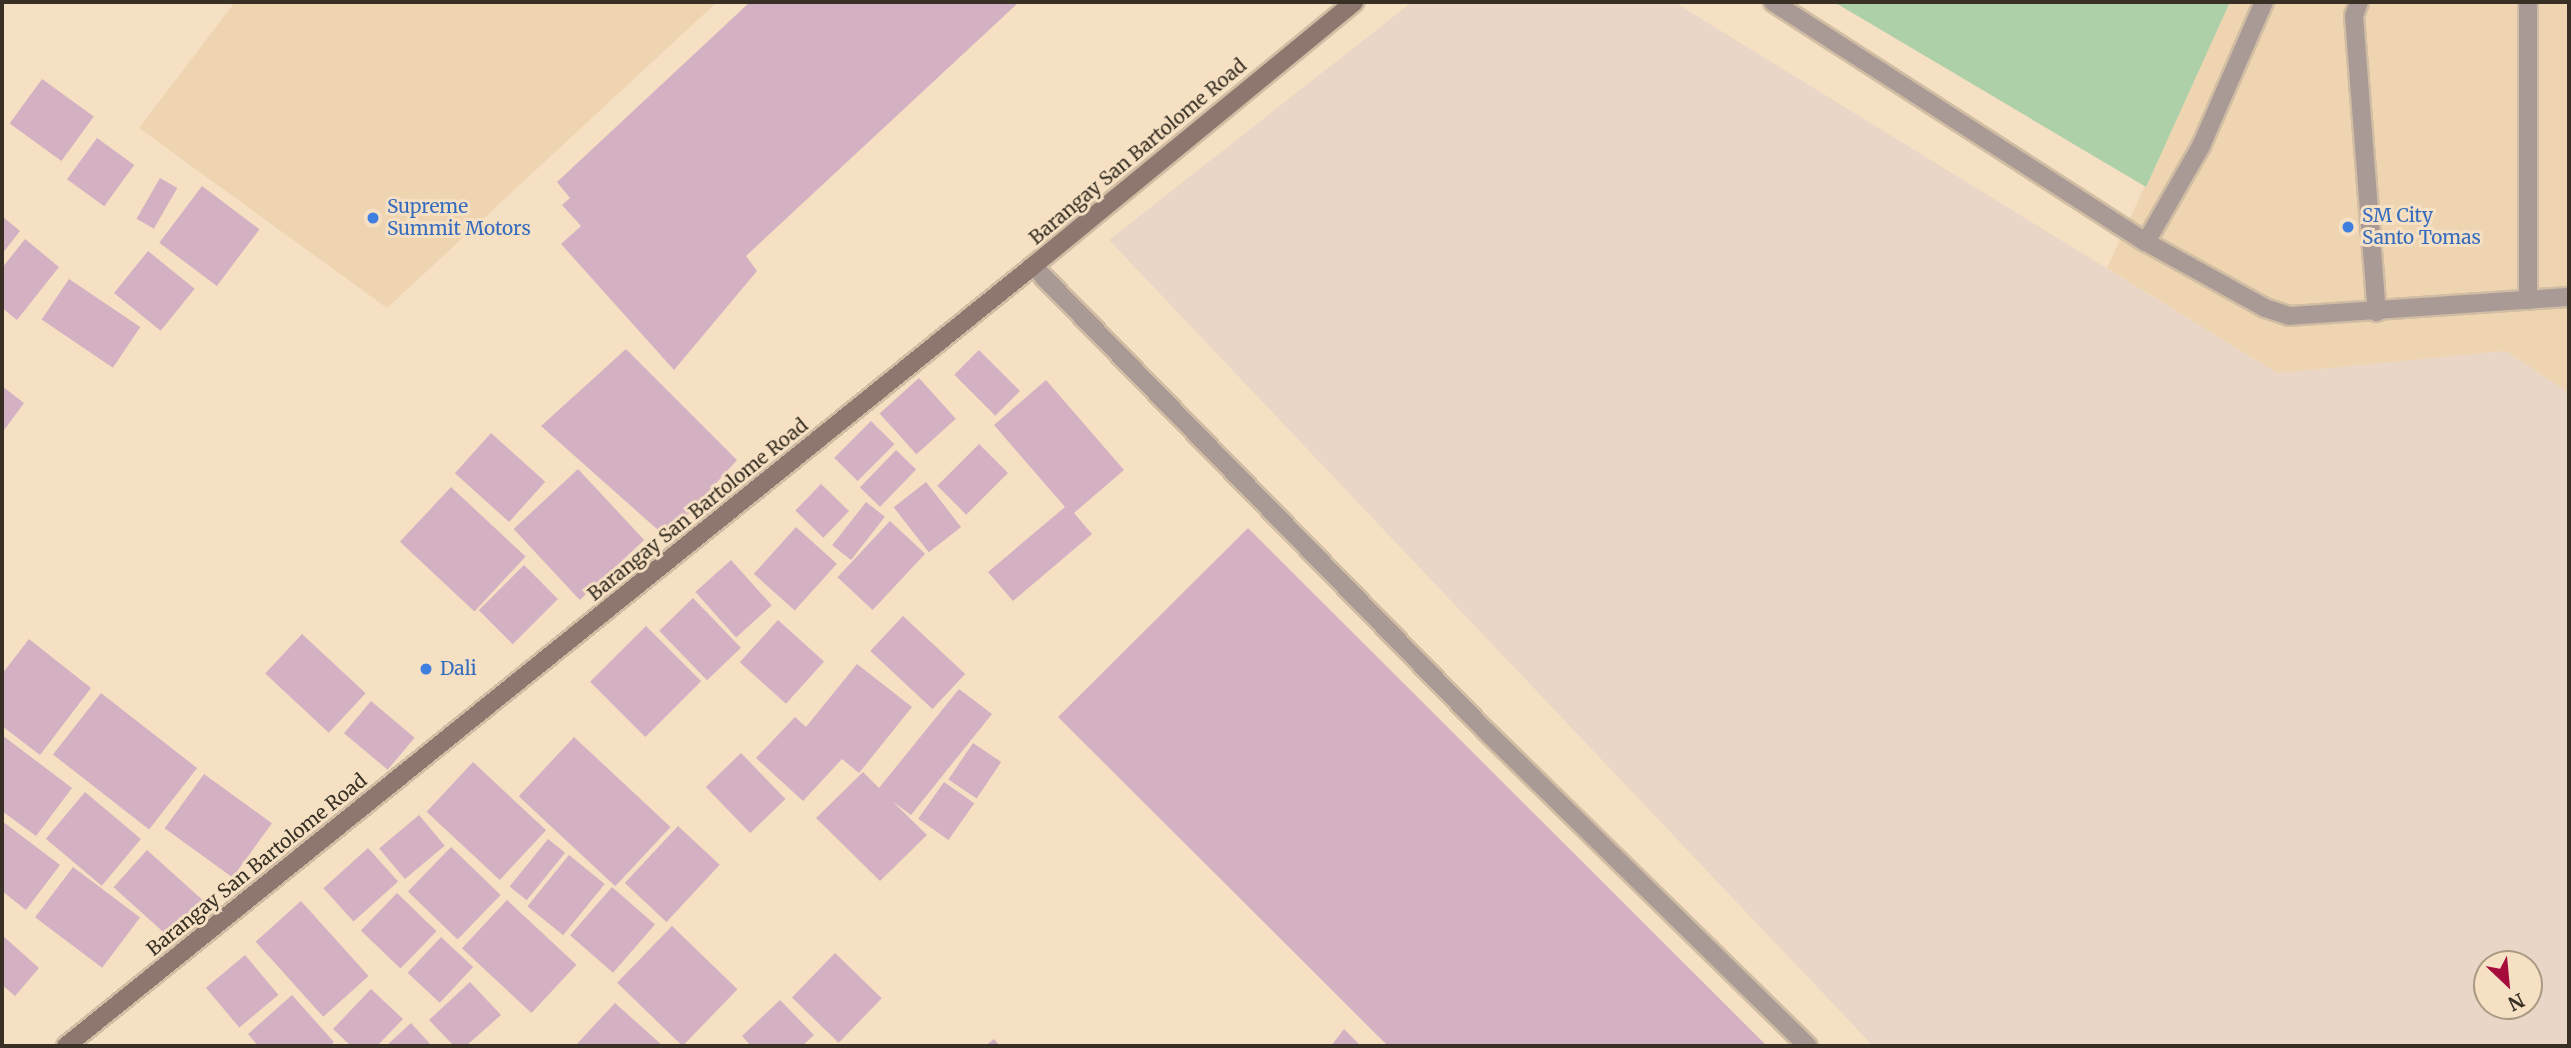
<!DOCTYPE html>
<html>
<head>
<meta charset="utf-8">
<style>
	body { margin:0 }
	#map { position:relative; width:2571px; height:1048px; overflow:hidden; background:#f6e0c3; font-family:Merriweather,serif }
	div>[style] { position:absolute }
	.built>* { inset:0; background:#eed4b1 }
	.industrial>* { inset:0; background:#ead6c7 }
	.green>* { inset:0; background:#add0a9 }
	.building>* { inset:0; background:#d3b1c2; transform-origin:0 0 }
	.roads { filter:drop-shadow(2px 0 #d0bda3) drop-shadow(-2px 0 #d0bda3) drop-shadow(0 2px #d0bda3) drop-shadow(0 -2px #d0bda3) }
	.lane>* { height:18px; margin:-9px; padding:0 9px; transform-origin:9px; border-radius:9px; background:#aa9a95 }
	.secondary>* { height:18px; margin:-9px; padding:0 9px; transform-origin:9px; border-radius:9px; background:#8e776f }
	.dots>* { width:19px; height:19px; translate:-50% -50%; box-sizing:border-box; border:4px solid #f6e0c3; border-radius:50% }
	span { translate:-50% -50%; white-space:nowrap; text-align:center; line-height:1.15; -webkit-text-stroke:6px #f6e0c3; paint-order:stroke }
	.street-label { font-size:19px; color:#383024 }
	.shop-label { font-size:19px; color:#366cbe }
	.left { translate:0 -50%; text-align:left }
	.frame { position:absolute; inset:0; border:4px solid #383024; pointer-events:none }
	.north { position:absolute; left:2473px; top:950px; width:70px; height:70px; box-sizing:border-box; background:#f6e0c3; border:2px solid #aa9a83; border-radius:50%; rotate:154deg; font-size:19px; font-weight:700; line-height:28px; text-align:center; color:#383024 }
	.north::after { content:''; display:block; margin:auto; width:24px; height:32px; background:#a50b3b; clip-path:polygon(50% 0,100% 100%,50% 72%,0 100%) }
</style>
</head>
<body>
<div id="map">
	<div class="built">
		<div style="clip-path:polygon(235px 2px,717px 2px,387px 308px,139px 128px)"></div>
		<div style="clip-path:polygon(2230px 2px,2569px 2px,2569px 393px,2506px 351px,2277px 373px,2107px 268px)"></div>
	</div>
	<div class="industrial">
		<div style="clip-path:polygon(evenodd,1412px 2px,1674px 2px,2277px 373px,2506px 351px,2569px 393px,2569px 1046px,1873px 1046px,1109px 240px,1412px 2px,2487px 964px,2529px 964px,2529px 1006px,2487px 1006px,2487px 964px)"></div>
	</div>
	<div class="green">
		<div style="clip-path:polygon(1834px 2px,2230px 2px,2146px 187px)"></div>
	</div>
	<div class="building">
		<div style="clip-path:polygon(750px 2px,1019px 2px,746px 256px,757px 271px,674px 370px,561px 244px,581px 226px,562px 205px,570px 198px,557px 182px)"></div>
		<div style="left:42px;top:79px;width:64px;height:55px;rotate:36deg"></div>
		<div style="left:97px;top:138px;width:46px;height:51px;rotate:36deg"></div>
		<div style="left:160px;top:178px;width:20px;height:47px;rotate:30deg"></div>
		<div style="left:202px;top:186px;width:72px;height:71px;rotate:37deg"></div>
		<div style="clip-path:polygon(2px 216px,20px 231px,2px 254px)"></div>
		<div style="clip-path:polygon(25px 239px,59px 267px,17px 320px,2px 308px,2px 268px)"></div>
		<div style="left:148px;top:251px;width:60px;height:54px;rotate:39deg"></div>
		<div style="left:69px;top:279px;width:86px;height:49px;rotate:34deg"></div>
		<div style="clip-path:polygon(626px 349px,737px 460px,667px 538px,541px 426px)"></div>
		<div style="left:979px;top:350px;width:58px;height:35px;rotate:45deg"></div>
		<div style="left:919px;top:378px;width:55px;height:53px;rotate:48deg"></div>
		<div style="clip-path:polygon(1046px 380px,1124px 470px,1074px 513px,1092px 534px,1013px 601px,988px 572px,1065px 507px,994px 425px)"></div>
		<div style="clip-path:polygon(2px 386px,24px 403px,2px 433px)"></div>
		<div style="left:871px;top:421px;width:33px;height:52px;rotate:45deg"></div>
		<div style="left:491px;top:433px;width:73px;height:54px;rotate:42deg"></div>
		<div style="left:979px;top:444px;width:41px;height:59px;rotate:45deg"></div>
		<div style="left:896px;top:450px;width:28px;height:52px;rotate:44deg"></div>
		<div style="left:578px;top:469px;width:97px;height:88px;rotate:47deg"></div>
		<div style="left:926px;top:482px;width:57px;height:41px;rotate:52deg"></div>
		<div style="left:821px;top:484px;width:39px;height:37px;rotate:44deg"></div>
		<div style="left:451px;top:487px;width:102px;height:75px;rotate:43deg"></div>
		<div style="left:866px;top:502px;width:24px;height:55px;rotate:38deg"></div>
		<div style="left:890px;top:521px;width:48px;height:77px;rotate:43deg"></div>
		<div style="left:796px;top:527px;width:55px;height:63px;rotate:42deg"></div>
		<div style="clip-path:polygon(1248px 528px,1767px 1046px,1388px 1046px,1058px 717px)"></div>
		<div style="left:731px;top:560px;width:61px;height:48px;rotate:48deg"></div>
		<div style="left:524px;top:565px;width:48px;height:64px;rotate:45deg"></div>
		<div style="left:693px;top:598px;width:69px;height:47px;rotate:46deg"></div>
		<div style="left:903px;top:616px;width:85px;height:48px;rotate:43deg"></div>
		<div style="left:778px;top:620px;width:62px;height:57px;rotate:42deg"></div>
		<div style="left:646px;top:626px;width:78px;height:79px;rotate:45deg"></div>
		<div style="left:302px;top:634px;width:87px;height:54px;rotate:43deg"></div>
		<div style="clip-path:polygon(29px 639px,91px 688px,40px 755px,2px 726px,2px 674px)"></div>
		<div style="clip-path:polygon(857px 664px,912px 707px,859px 773px,842px 759px,803px 801px,756px 758px,795px 717px,806px 727px)"></div>
		<div style="clip-path:polygon(959px 689px,992px 714px,911px 815px,892px 801px,927px 835px,880px 881px,816px 818px,863px 772px,879px 788px)"></div>
		<div style="left:101px;top:693px;width:122px;height:78px;rotate:38deg"></div>
		<div style="left:371px;top:701px;width:57px;height:42px;rotate:40deg"></div>
		<div style="clip-path:polygon(2px 735px,72px 788px,36px 836px,2px 811px)"></div>
		<div style="left:574px;top:737px;width:132px;height:81px;rotate:43deg"></div>
		<div style="left:973px;top:743px;width:34px;height:44px;rotate:34deg"></div>
		<div style="left:741px;top:753px;width:64px;height:49px;rotate:46deg"></div>
		<div style="left:473px;top:762px;width:100px;height:68px;rotate:43deg"></div>
		<div style="left:204px;top:774px;width:84px;height:67px;rotate:36deg"></div>
		<div style="left:944px;top:782px;width:37px;height:45px;rotate:35deg"></div>
		<div style="left:85px;top:792px;width:73px;height:61px;rotate:40deg"></div>
		<div style="left:419px;top:815px;width:40px;height:52px;rotate:50deg"></div>
		<div style="clip-path:polygon(2px 821px,60px 865px,26px 910px,2px 891px)"></div>
		<div style="left:678px;top:826px;width:57px;height:78px;rotate:43deg"></div>
		<div style="left:548px;top:839px;width:22px;height:61px;rotate:39deg"></div>
		<div style="left:451px;top:847px;width:69px;height:62px;rotate:44deg"></div>
		<div style="left:368px;top:848px;width:45px;height:60px;rotate:48deg"></div>
		<div style="left:147px;top:850px;width:86px;height:50px;rotate:42deg"></div>
		<div style="left:569px;top:855px;width:46px;height:66px;rotate:39deg"></div>
		<div style="left:73px;top:867px;width:84px;height:63px;rotate:37deg"></div>
		<div style="left:612px;top:887px;width:57px;height:64px;rotate:41deg"></div>
		<div style="left:397px;top:893px;width:55px;height:52px;rotate:44deg"></div>
		<div style="left:507px;top:900px;width:95px;height:66px;rotate:43deg"></div>
		<div style="left:301px;top:901px;width:101px;height:61px;rotate:48deg"></div>
		<div style="left:672px;top:926px;width:91px;height:79px;rotate:44deg"></div>
		<div style="clip-path:polygon(2px 935px,39px 968px,15px 996px,2px 985px)"></div>
		<div style="left:441px;top:937px;width:44px;height:49px;rotate:43deg"></div>
		<div style="left:835px;top:953px;width:65px;height:62px;rotate:44deg"></div>
		<div style="left:245px;top:955px;width:52px;height:51px;rotate:50deg"></div>
		<div style="clip-path:polygon(470px 982px,501px 1015px,466px 1046px,454px 1046px,429px 1020px)"></div>
		<div style="clip-path:polygon(371px 989px,403px 1019px,377px 1046px,351px 1046px,333px 1029px)"></div>
		<div style="clip-path:polygon(292px 995px,334px 1042px,329px 1046px,258px 1046px,248px 1034px)"></div>
		<div style="clip-path:polygon(780px 1000px,814px 1035px,802px 1046px,751px 1046px,742px 1036px)"></div>
		<div style="clip-path:polygon(615px 1003px,663px 1046px,575px 1046px)"></div>
		<div style="clip-path:polygon(411px 1023px,432px 1046px,386px 1046px)"></div>
		<div style="clip-path:polygon(1344px 1029px,1361px 1046px,1331px 1046px)"></div>
		<div style="clip-path:polygon(994px 1039px,1000px 1046px,985px 1046px)"></div>
	</div>
	<div class="roads">
		<div class="lane">
			<div style="left:1773px;top:2px;width:444px;rotate:32.8deg"></div>
			<div style="left:2146px;top:242px;width:136px;rotate:29deg"></div>
			<div style="left:2265px;top:308px;width:25px;rotate:18deg"></div>
			<div style="left:2289px;top:316px;width:281px;rotate:-3.9deg"></div>
			<div style="left:2359px;top:2px;width:15px;rotate:110deg"></div>
			<div style="left:2354px;top:16px;width:297px;rotate:85.6deg"></div>
			<div style="left:2528px;top:2px;width:298px;rotate:90deg"></div>
			<div style="left:2146px;top:242px;width:111px;rotate:-60.2deg"></div>
			<div style="left:2201px;top:146px;width:157px;rotate:-66.4deg"></div>
			<div style="left:1033px;top:266px;width:648px;rotate:45.75deg"></div>
			<div style="left:1485px;top:730px;width:452px;rotate:44.4deg"></div>
		</div>
		<div class="secondary">
			<div style="left:66px;top:1046px;width:1242px;rotate:-38.89deg"></div>
			<div style="left:1033px;top:266px;width:416px;rotate:-39.4deg"></div>
		</div>
	</div>
	<div class="dots">
		<div style="left:373px;top:218px;background:#3f7fe0"></div>
		<div style="left:2348px;top:227px;background:#3f7fe0"></div>
		<div style="left:426px;top:669px;background:#3f7fe0"></div>
	</div>
	<div class="street-label">
		<span style="left:1138px;top:152px;rotate:-40deg">Barangay San Bartolome Road</span>
		<span style="left:698px;top:510px;rotate:-39deg">Barangay San Bartolome Road</span>
		<span style="left:257px;top:865px;rotate:-39deg">Barangay San Bartolome Road</span>
	</div>
	<div class="shop-label">
		<span class="left" style="left:387px;top:218px">Supreme<br>Summit Motors</span>
		<span class="left" style="left:2362px;top:227px">SM City<br>Santo Tomas</span>
		<span class="left" style="left:440px;top:669px">Dali</span>
	</div>
	<div class="frame"></div>
	<div class="north">N</div>
</div>
</body>
</html>
